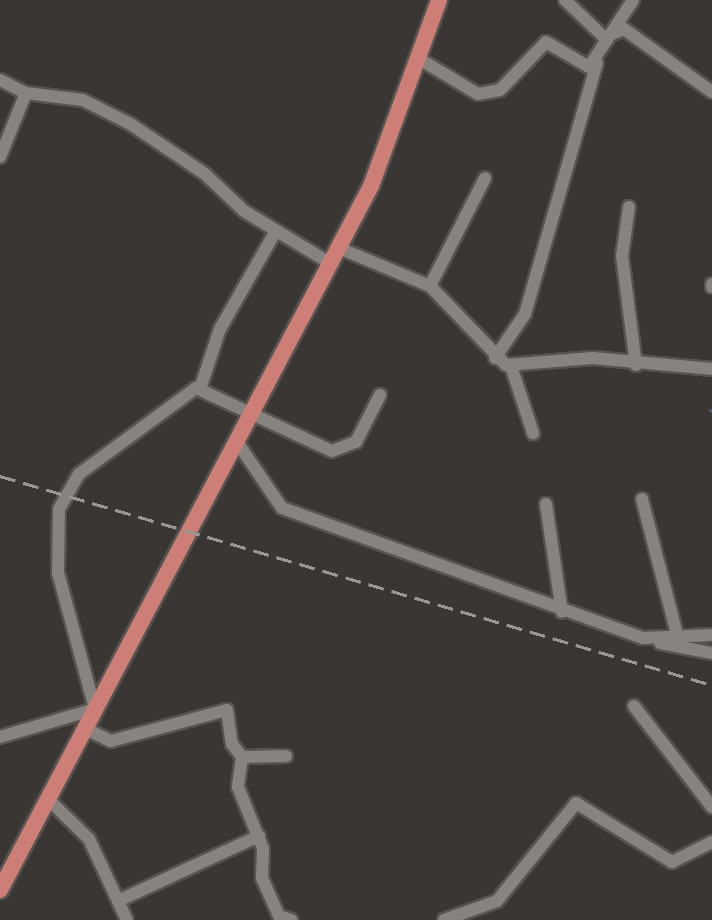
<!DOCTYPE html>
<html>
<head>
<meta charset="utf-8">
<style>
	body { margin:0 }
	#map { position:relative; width:712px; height:920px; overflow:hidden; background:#393633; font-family:"Exo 2",sans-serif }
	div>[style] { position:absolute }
	.stream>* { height:3px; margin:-1.5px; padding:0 1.5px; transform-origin:1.5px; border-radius:1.5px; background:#4a5a7c }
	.roads { filter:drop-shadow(2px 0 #565350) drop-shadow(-2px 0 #565350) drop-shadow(0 2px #565350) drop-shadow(0 -2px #565350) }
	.minor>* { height:12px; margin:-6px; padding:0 6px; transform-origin:6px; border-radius:6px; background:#878480 }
	.major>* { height:16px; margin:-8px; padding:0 8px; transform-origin:8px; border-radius:8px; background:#cd7e76 }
	.rail>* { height:3px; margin-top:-1.5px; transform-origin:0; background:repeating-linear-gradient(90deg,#999694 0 16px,transparent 0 24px) }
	span { translate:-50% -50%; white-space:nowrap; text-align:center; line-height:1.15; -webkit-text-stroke:8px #2f2c29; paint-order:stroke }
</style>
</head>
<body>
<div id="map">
	<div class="stream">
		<div style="left:710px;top:410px;width:2px;rotate:27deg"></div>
	</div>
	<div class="roads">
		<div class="minor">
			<div style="left:565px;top:0;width:58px;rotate:43.6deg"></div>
			<div style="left:612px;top:34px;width:13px;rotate:-23deg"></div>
			<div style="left:624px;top:29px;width:108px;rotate:35.6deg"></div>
			<div style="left:421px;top:60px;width:66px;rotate:30.8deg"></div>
			<div style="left:478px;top:94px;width:22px;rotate:-10deg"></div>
			<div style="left:500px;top:90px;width:66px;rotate:-46.2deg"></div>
			<div style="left:546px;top:42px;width:50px;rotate:30.2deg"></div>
			<div style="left:589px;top:67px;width:80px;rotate:-56.7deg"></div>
			<div style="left:0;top:80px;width:29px;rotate:27deg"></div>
			<div style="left:26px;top:93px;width:57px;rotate:7deg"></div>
			<div style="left:83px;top:100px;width:55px;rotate:27deg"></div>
			<div style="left:132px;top:125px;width:88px;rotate:33.9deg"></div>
			<div style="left:205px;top:174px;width:54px;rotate:43.5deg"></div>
			<div style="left:244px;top:211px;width:102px;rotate:31.3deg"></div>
			<div style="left:0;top:157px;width:69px;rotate:-67.9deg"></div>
			<div style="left:629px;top:207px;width:49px;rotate:98.1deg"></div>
			<div style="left:622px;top:256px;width:110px;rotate:82.7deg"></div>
			<div style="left:339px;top:248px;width:99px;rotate:22.7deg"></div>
			<div style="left:430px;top:286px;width:110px;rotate:46.1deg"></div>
			<div style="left:506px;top:365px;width:87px;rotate:-4.6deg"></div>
			<div style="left:593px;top:358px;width:120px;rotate:5.3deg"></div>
			<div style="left:712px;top:284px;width:3px;rotate:90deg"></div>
			<div style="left:430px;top:286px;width:121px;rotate:-63deg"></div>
			<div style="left:495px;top:358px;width:53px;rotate:-55.7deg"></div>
			<div style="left:525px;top:314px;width:261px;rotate:-74deg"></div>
			<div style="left:511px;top:366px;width:71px;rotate:71.8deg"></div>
			<div style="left:200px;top:389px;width:63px;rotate:-71.6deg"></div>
			<div style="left:220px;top:329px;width:113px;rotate:-60.3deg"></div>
			<div style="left:237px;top:442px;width:80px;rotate:55.7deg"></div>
			<div style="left:282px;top:508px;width:384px;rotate:19.8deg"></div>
			<div style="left:643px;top:638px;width:69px;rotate:-2.5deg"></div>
			<div style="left:642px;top:499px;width:144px;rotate:75.5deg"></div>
			<div style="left:546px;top:504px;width:109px;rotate:81.6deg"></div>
			<div style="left:660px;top:643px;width:53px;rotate:10.9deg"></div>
			<div style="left:634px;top:706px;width:128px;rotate:52.3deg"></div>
			<div style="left:84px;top:728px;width:30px;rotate:26deg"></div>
			<div style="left:111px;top:741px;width:120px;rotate:-15deg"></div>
			<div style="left:227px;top:710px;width:34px;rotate:82deg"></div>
			<div style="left:232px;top:744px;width:16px;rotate:52deg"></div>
			<div style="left:0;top:737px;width:99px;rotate:-16.4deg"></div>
			<div style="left:95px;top:709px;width:141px;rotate:-105.2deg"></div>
			<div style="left:58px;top:573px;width:64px;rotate:-89.1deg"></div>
			<div style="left:59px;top:509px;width:40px;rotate:-60.3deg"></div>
			<div style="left:79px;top:474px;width:145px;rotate:-36.3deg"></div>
			<div style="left:196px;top:388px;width:150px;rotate:24.9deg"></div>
			<div style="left:332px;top:451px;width:26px;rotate:-21deg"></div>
			<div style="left:356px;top:442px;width:53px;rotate:-62.9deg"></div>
			<div style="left:242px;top:757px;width:30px;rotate:98deg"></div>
			<div style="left:238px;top:787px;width:67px;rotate:68deg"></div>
			<div style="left:263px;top:849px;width:29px;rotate:92deg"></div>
			<div style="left:262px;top:878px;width:42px;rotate:65.9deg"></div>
			<div style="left:279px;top:916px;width:13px;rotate:18deg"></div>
			<div style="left:242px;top:757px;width:44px;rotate:-1.3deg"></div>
			<div style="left:47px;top:798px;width:59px;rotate:44.3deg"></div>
			<div style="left:89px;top:839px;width:89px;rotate:64.9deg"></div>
			<div style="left:122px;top:899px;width:151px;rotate:-24.7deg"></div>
			<div style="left:444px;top:920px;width:56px;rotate:-19.7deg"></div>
			<div style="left:497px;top:901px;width:126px;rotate:-51.1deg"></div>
			<div style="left:576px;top:803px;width:113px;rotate:31.6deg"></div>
			<div style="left:672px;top:862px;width:45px;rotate:-26.6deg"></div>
		</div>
		<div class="major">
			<div style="left:0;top:890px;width:796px;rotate:-62.21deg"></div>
			<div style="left:371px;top:186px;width:198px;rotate:-69.9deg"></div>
		</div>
	</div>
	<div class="rail">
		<div style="left:0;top:476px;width:742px;rotate:16.36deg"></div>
	</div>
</div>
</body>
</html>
